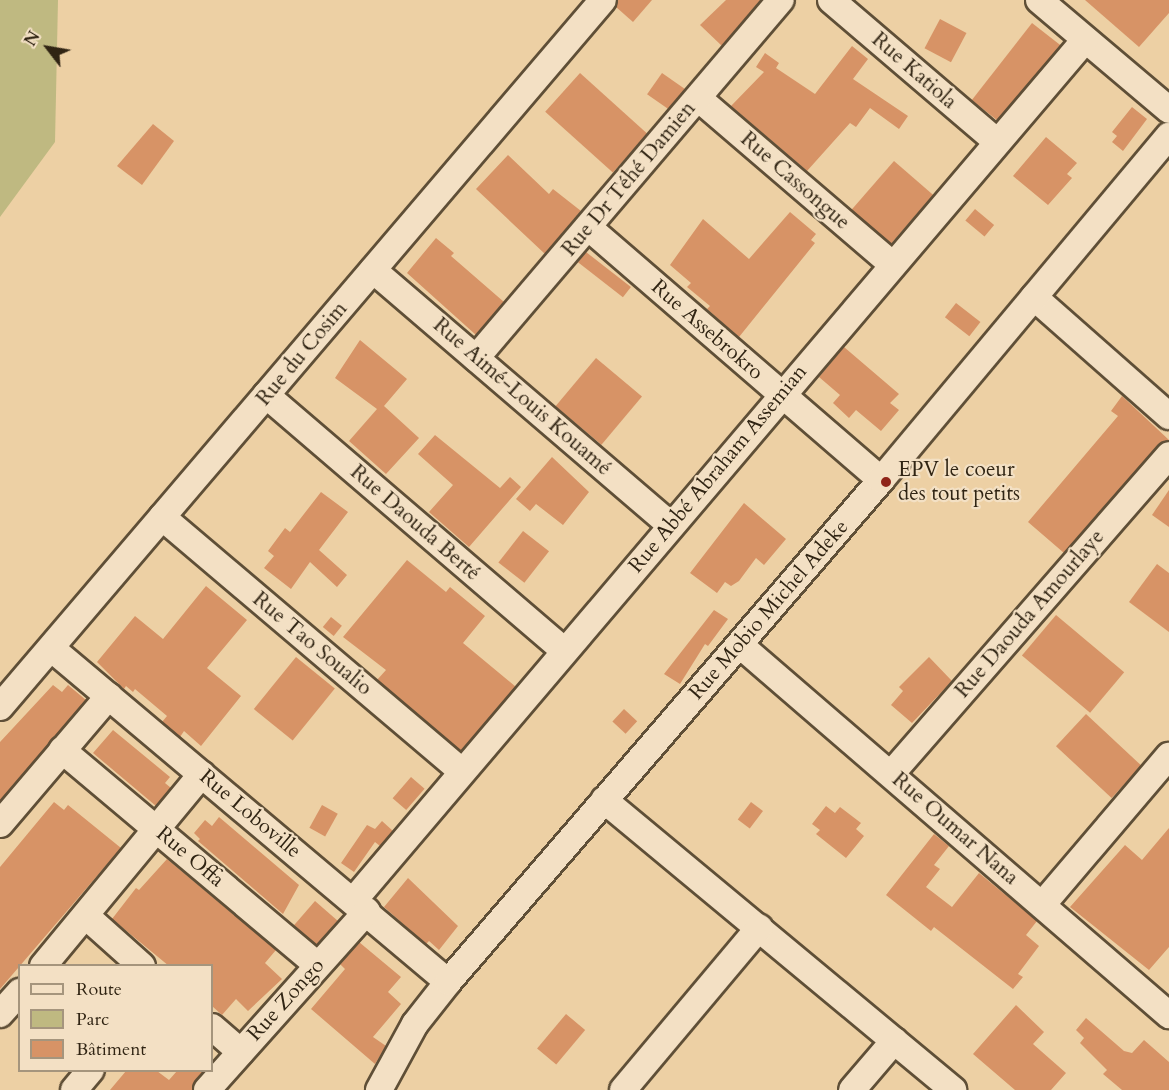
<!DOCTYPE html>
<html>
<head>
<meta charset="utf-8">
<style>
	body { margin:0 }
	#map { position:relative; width:1169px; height:1090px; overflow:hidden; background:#edd0a4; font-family:Cardo,serif }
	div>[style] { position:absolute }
	.green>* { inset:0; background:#bfb981 }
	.building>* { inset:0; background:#d79366; transform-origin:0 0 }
	.roads { filter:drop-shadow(2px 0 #5f4f37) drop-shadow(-2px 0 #5f4f37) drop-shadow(0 2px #5f4f37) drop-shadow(0 -2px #5f4f37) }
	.minor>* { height:26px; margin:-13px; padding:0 13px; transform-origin:13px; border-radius:13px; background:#f3e0c4 }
	.dots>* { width:16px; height:16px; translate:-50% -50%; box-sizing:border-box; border:3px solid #f3e0c4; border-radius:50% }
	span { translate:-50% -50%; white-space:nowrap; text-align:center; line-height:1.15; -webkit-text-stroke:4.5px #f3e0c4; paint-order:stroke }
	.street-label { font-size:21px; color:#302413 }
	.poi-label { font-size:21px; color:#302413 }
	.left { translate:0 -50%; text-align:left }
	.legend { position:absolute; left:18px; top:964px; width:195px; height:108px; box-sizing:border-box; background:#f3e0c4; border:2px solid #a5957d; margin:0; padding:8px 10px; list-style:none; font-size:18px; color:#302413 }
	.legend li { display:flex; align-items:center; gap:12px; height:30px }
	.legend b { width:30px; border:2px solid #a5957d }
	.north { position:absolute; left:18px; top:18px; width:60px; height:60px; -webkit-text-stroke:4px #f3e0c4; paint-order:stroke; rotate:301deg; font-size:16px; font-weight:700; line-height:24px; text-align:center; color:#302413 }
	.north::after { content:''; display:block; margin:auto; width:21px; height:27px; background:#302413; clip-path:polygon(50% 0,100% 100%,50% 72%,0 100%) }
</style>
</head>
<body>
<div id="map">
	<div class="green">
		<div style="clip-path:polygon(0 0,58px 0,55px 142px,0 217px)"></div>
	</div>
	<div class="building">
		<div style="clip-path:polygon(618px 0,652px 0,633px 22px,616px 7px)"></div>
		<div style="clip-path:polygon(726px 0,761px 0,722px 46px,700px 25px)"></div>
		<div style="clip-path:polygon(1085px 0,1169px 0,1169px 13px,1139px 47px)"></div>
		<div style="left:940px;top:19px;width:30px;height:33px;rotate:28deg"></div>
		<div style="left:1032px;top:23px;width:37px;height:98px;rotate:38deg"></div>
		<div style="clip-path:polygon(852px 46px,868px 59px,853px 79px,908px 116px,899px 129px,870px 108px,856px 127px,850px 123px,807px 171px,731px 106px,764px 72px,756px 67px,765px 53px,779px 63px,776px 68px,815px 94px)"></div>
		<div style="left:580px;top:73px;width:91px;height:52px;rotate:42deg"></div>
		<div style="left:662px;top:73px;width:28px;height:26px;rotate:35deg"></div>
		<div style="clip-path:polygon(1132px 107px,1147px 119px,1123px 151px,1112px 142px,1117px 136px,1112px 132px)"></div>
		<div style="clip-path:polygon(153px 124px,174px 141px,142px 185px,117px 166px)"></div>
		<div style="clip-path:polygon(1046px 137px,1077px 163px,1067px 174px,1072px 178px,1048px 205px,1013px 176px)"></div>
		<div style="clip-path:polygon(508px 155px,549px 194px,553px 189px,581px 211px,545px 254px,476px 189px)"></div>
		<div style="left:894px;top:161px;width:52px;height:65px;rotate:41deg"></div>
		<div style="left:975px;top:209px;width:25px;height:15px;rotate:40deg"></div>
		<div style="clip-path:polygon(790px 212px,816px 234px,811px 240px,815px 243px,739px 337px,707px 309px,710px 306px,687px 287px,691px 283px,670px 265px,703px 219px,749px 259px)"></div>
		<div style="clip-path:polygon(436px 238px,454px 253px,451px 256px,504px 302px,476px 335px,407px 273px)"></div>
		<div style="left:586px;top:252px;width:57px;height:13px;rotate:38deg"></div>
		<div style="left:956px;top:303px;width:31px;height:18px;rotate:38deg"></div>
		<div style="clip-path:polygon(360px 340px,407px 379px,384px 406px,419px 438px,386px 474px,349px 441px,377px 409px,335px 378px)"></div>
		<div style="clip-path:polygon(844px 347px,899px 394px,890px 403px,899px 410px,881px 431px,856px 410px,849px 418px,833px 403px,840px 395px,819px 377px)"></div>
		<div style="left:596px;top:358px;width:60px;height:63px;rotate:40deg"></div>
		<div style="clip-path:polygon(1122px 396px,1169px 440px,1158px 445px,1064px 553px,1028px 522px,1118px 416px,1111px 411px)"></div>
		<div style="clip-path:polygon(435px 435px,500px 488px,510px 477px,521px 487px,469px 547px,429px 512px,453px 485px,418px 454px)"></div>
		<div style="clip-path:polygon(552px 457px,589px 492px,563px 525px,536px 504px,530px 511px,516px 499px)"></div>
		<div style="clip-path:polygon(1169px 490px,1169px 527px,1152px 515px)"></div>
		<div style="clip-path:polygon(321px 492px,348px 512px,319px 550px,347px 575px,337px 587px,310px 562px,291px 589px,264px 568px,274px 556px,268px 551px,285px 528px,290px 532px)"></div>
		<div style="clip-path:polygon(744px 503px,786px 539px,764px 565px,756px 558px,739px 581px,731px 586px,725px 582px,717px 593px,690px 573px)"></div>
		<div style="left:523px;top:531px;width:33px;height:40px;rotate:38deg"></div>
		<div style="clip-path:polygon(407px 560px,446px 592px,450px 587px,485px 616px,463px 643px,516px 687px,461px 751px,377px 680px,386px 670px,343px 637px)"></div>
		<div style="clip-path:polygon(1157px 564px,1169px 573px,1169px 632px,1129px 602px)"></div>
		<div style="clip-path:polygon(206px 586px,247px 620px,207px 668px,241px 696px,201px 746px,184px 731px,180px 737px,162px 722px,167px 716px,135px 689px,133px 692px,126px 686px,124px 689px,97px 662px,135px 616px,163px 639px)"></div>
		<div style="clip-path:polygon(714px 610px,728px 619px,708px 646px,705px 644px,680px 684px,664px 674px)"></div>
		<div style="left:1056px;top:615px;width:89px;height:53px;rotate:40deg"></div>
		<div style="left:331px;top:617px;width:14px;height:13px;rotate:39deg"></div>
		<div style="left:296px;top:657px;width:50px;height:67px;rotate:39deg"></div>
		<div style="clip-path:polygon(929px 657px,952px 681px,912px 723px,891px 705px,903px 691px,899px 687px)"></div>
		<div style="clip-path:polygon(53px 685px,62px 692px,68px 685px,86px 700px,0 801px,0 742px)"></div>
		<div style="left:624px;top:709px;width:18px;height:17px;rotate:43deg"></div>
		<div style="left:1086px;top:714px;width:76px;height:44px;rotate:43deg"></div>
		<div style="clip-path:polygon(113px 730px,170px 777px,165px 783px,171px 788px,156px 806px,93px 753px)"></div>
		<div style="left:411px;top:777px;width:18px;height:28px;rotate:41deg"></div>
		<div style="clip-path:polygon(54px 802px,64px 810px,68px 805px,121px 848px,0 989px,0 867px)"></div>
		<div style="left:751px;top:802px;width:15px;height:22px;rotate:37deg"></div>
		<div style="left:322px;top:805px;width:18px;height:26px;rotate:29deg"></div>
		<div style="clip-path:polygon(826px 806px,835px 813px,840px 807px,861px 823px,856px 829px,864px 836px,846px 858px,816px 834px,820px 830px,812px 824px)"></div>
		<div style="clip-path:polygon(219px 817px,299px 885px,283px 914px,198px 841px,200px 839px,194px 833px,205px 820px,212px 826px)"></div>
		<div style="clip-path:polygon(382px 821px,393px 831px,380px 846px,375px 842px,354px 872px,341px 863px,367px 825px,375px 829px)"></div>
		<div style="clip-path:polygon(1169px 828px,1169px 947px,1149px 970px,1070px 907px,1125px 845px,1142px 860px)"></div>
		<div style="clip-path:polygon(934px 834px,949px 846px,934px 865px,940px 869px,926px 887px,952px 907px,979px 873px,1037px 921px,1026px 935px,1039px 946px,1018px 974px,1023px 977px,1013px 989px,934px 927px,931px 931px,886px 895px)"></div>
		<div style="clip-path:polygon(167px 859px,276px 950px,265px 963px,282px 979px,248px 1011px,236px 999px,222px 1015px,212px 1006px,212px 966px,169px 966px,112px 919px,136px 888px,139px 890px)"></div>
		<div style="clip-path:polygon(408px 878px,458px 926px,439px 950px,429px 941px,426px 944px,384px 907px)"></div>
		<div style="left:315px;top:901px;width:30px;height:32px;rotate:41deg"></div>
		<div style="clip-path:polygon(359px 942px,401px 977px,388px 992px,401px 1004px,373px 1037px,386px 1046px,375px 1064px,311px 1009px,345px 969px,340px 964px)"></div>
		<div style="clip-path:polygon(1016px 1005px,1044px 1032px,1033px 1044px,1066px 1073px,1051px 1090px,1015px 1090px,973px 1054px)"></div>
		<div style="left:566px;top:1014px;width:25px;height:45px;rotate:40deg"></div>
		<div style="clip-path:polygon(1086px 1018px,1124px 1051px,1132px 1053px,1144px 1040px,1169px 1062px,1169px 1090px,1122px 1090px,1103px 1074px,1107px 1070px,1080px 1043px,1084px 1038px,1076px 1030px)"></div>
		<div style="clip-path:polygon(126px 1071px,157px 1071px,169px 1080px,177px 1071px,204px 1071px,192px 1090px,110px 1090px)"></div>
	</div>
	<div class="roads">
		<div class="minor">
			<div style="left:831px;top:0;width:218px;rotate:40.5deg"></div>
			<div style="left:1039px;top:0;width:170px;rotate:40.2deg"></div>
			<div style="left:698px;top:98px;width:255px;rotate:40.6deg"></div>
			<div style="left:588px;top:227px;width:387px;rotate:40.8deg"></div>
			<div style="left:373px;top:270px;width:392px;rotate:40.6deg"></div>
			<div style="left:1034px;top:297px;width:180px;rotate:41.4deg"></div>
			<div style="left:476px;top:358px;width:470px;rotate:-49.6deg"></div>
			<div style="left:266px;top:395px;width:392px;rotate:40.6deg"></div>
			<div style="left:162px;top:517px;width:392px;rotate:40.3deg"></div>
			<div style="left:740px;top:645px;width:567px;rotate:40.78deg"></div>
			<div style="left:51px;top:648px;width:519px;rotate:40.07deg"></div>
			<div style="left:0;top:707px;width:929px;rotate:-49.54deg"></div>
			<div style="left:62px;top:750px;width:334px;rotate:40.1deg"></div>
			<div style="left:891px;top:774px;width:423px;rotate:-48.9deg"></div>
			<div style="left:604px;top:800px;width:454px;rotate:39.7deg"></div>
			<div style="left:0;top:824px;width:168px;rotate:-49.6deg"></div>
			<div style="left:354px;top:900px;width:1129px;rotate:-49.64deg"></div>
			<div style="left:1042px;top:905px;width:196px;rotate:-49.6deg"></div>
			<div style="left:86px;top:916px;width:75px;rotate:41.8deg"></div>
			<div style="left:43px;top:966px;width:249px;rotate:-50.4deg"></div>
			<div style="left:0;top:1014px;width:30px;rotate:-48deg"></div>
			<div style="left:212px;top:1027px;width:38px;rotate:41deg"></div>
			<div style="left:74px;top:1090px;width:26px;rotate:-50deg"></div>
			<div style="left:207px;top:1090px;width:240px;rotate:-48.2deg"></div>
			<div style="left:379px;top:1090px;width:75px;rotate:-61.4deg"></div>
			<div style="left:415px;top:1024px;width:53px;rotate:-51.8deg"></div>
			<div style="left:448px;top:982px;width:663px;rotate:-49.22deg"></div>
			<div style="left:881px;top:480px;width:449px;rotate:-50.1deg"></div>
			<div style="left:623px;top:1090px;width:212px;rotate:-50deg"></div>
			<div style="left:852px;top:1090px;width:65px;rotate:-49.4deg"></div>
		</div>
	</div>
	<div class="dots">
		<div style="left:886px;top:482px;background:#8f2418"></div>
	</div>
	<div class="street-label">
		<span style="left:914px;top:71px;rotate:41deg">Rue Katiola</span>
		<span style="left:629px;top:179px;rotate:-50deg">Rue Dr Téhé Damien</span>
		<span style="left:795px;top:181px;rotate:41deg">Rue Cassongue</span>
		<span style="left:707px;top:330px;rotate:41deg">Rue Assebrokro</span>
		<span style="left:302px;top:354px;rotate:-50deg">Rue du Cosim</span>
		<span style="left:522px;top:397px;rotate:41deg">Rue Aimé-Louis Kouamé</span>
		<span style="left:718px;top:469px;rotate:-50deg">Rue Abbé Abraham Assemian</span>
		<span style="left:415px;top:523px;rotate:41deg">Rue Daouda Berté</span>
		<span style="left:769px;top:610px;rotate:-49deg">Rue Mobio Michel Adeke</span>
		<span style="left:1030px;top:614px;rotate:-49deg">Rue Daouda Amourlaye</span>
		<span style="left:312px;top:644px;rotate:40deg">Rue Tao Soualio</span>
		<span style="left:250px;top:814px;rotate:40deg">Rue Loboville</span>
		<span style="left:955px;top:829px;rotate:41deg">Rue Oumar Nana</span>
		<span style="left:190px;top:857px;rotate:40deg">Rue Offa</span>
		<span style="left:286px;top:1000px;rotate:-48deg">Rue Zongo</span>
	</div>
	<div class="poi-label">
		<span class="left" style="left:898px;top:482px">EPV le coeur<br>des tout petits</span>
	</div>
	<ul class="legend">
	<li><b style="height:8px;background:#f3e0c4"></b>Route</li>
	<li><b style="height:16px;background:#bfb981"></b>Parc</li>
	<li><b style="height:16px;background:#d79366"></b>Bâtiment</li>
	</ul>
	<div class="north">N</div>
</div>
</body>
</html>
